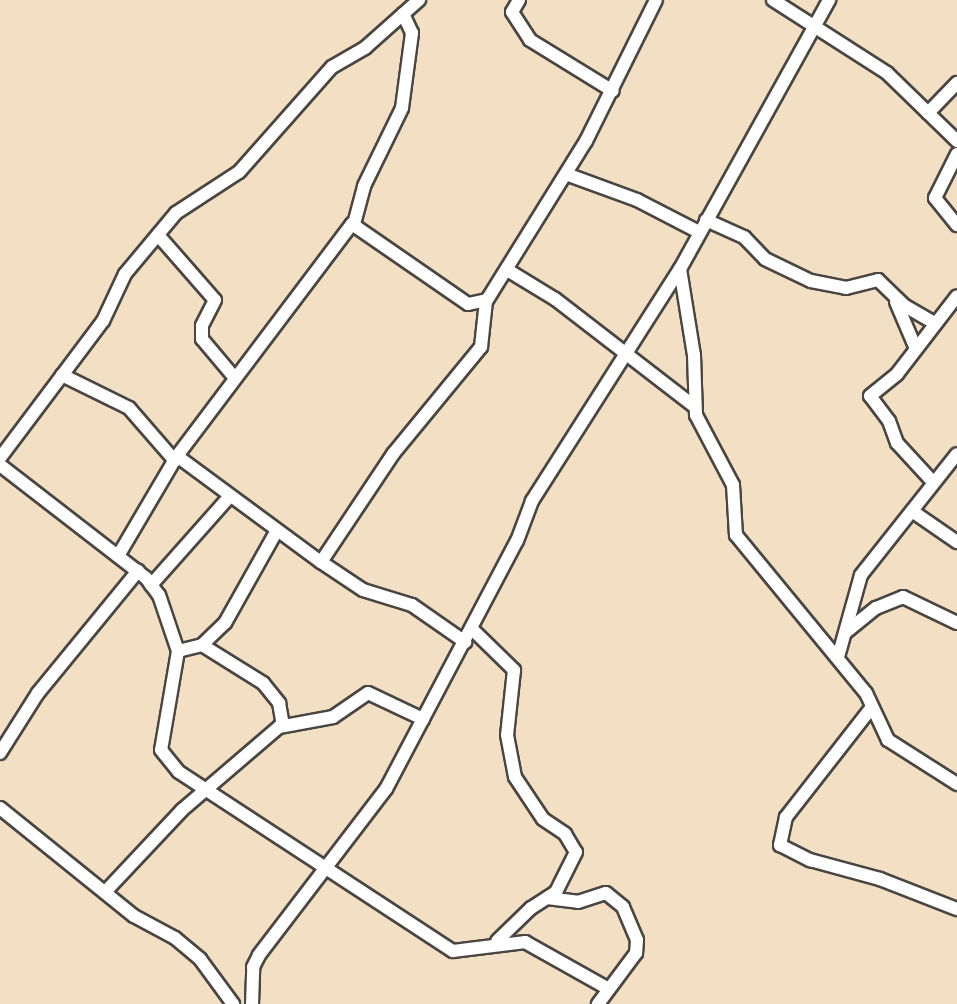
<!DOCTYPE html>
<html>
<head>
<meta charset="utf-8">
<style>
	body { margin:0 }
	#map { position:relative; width:957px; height:1004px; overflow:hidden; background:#f3dfc3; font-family:"EB Garamond",serif }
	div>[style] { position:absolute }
	.roads { filter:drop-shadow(2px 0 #494642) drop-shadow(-2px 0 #494642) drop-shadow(0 2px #494642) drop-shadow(0 -2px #494642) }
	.minor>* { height:12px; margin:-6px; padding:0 6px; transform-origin:6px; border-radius:6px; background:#fff }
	span { translate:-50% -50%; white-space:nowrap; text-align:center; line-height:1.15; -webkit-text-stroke:8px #f6f6f2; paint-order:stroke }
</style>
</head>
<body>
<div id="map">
	<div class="roads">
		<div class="minor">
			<div style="left:519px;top:0;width:14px;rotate:120deg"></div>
			<div style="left:512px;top:12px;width:33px;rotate:57deg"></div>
			<div style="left:530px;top:40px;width:97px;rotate:31.6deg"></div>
			<div style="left:773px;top:0;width:135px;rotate:32.6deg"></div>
			<div style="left:887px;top:73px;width:98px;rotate:44.2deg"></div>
			<div style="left:928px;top:113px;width:42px;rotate:-46deg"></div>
			<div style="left:957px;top:154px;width:49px;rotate:116.6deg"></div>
			<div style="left:935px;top:198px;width:35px;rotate:51deg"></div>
			<div style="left:566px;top:174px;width:76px;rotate:20.1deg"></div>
			<div style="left:637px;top:200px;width:70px;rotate:27.3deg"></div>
			<div style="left:706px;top:220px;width:42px;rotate:24.1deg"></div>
			<div style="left:744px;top:237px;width:30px;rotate:46deg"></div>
			<div style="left:765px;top:259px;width:51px;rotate:25.6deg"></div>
			<div style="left:811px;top:281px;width:36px;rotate:11deg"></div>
			<div style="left:846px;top:288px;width:33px;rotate:-14deg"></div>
			<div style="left:878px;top:280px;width:37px;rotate:44deg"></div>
			<div style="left:905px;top:306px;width:34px;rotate:30deg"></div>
			<div style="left:354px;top:224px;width:39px;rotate:-75deg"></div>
			<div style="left:364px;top:186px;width:87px;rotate:-64deg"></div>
			<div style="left:402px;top:108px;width:76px;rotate:-82.4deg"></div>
			<div style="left:412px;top:33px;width:21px;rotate:-115deg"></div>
			<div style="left:158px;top:235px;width:86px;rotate:48.8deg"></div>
			<div style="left:215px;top:300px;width:29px;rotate:117deg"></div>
			<div style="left:202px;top:326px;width:13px;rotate:90deg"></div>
			<div style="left:202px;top:339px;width:50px;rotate:49.9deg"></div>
			<div style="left:680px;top:269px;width:87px;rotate:80.8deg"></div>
			<div style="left:694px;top:355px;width:60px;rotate:88.1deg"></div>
			<div style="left:696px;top:415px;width:79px;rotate:62.1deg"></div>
			<div style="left:733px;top:485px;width:50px;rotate:86.6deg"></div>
			<div style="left:736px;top:535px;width:205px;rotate:50.6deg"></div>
			<div style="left:866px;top:693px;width:52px;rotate:64.9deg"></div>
			<div style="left:888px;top:740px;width:82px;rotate:32.5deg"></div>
			<div style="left:509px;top:271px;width:54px;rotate:31.3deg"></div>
			<div style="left:555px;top:299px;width:177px;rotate:37.6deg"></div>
			<div style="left:896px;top:302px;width:51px;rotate:66.9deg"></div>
			<div style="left:62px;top:375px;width:75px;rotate:26.2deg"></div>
			<div style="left:129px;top:408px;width:70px;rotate:49deg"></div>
			<div style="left:177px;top:456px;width:179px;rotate:36.4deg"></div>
			<div style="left:321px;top:562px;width:50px;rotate:33.7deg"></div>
			<div style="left:363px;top:590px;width:51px;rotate:17deg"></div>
			<div style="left:412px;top:605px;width:65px;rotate:34.9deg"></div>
			<div style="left:0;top:458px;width:171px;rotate:-53.1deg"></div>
			<div style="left:103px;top:321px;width:52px;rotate:-64.9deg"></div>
			<div style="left:125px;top:274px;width:80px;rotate:-50.1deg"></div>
			<div style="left:176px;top:213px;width:75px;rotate:-33.1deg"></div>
			<div style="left:239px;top:172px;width:140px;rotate:-48.5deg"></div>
			<div style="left:332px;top:67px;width:39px;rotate:-30deg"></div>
			<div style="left:366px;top:47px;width:71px;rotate:-41.6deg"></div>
			<div style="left:0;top:465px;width:185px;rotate:37.7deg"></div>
			<div style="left:146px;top:578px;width:21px;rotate:53deg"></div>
			<div style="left:159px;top:595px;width:59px;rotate:71.3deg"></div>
			<div style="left:178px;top:651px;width:100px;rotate:99.7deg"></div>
			<div style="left:161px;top:750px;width:28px;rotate:51deg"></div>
			<div style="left:179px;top:772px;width:327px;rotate:33.2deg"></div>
			<div style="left:453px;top:951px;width:73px;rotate:-7.1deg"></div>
			<div style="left:525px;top:942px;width:94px;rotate:29.3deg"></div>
			<div style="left:932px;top:481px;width:52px;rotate:-132.6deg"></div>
			<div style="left:897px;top:443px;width:23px;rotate:-110deg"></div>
			<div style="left:889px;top:421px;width:31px;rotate:-127deg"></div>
			<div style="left:870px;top:396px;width:35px;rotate:-39deg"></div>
			<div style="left:897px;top:374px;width:98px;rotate:-52.4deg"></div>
			<div style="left:912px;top:511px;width:55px;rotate:34.6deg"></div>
			<div style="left:118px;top:556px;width:116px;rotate:-59.5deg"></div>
			<div style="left:177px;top:456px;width:291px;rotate:-53deg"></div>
			<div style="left:352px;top:224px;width:141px;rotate:34.6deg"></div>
			<div style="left:468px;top:304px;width:19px;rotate:-12deg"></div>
			<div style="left:487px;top:300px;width:187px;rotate:-58.1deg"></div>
			<div style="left:586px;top:141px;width:157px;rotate:-63.6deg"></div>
			<div style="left:321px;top:562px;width:130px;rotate:-56.3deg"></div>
			<div style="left:393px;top:454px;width:139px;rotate:-50.6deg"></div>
			<div style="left:481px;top:347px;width:46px;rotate:-83.8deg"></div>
			<div style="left:151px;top:585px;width:118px;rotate:-48.4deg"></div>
			<div style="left:472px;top:629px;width:59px;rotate:44.3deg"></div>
			<div style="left:514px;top:670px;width:65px;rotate:96.1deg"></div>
			<div style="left:507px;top:735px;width:43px;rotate:79.2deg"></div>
			<div style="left:515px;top:777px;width:50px;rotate:56.3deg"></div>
			<div style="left:543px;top:819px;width:27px;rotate:34deg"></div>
			<div style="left:565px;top:834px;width:21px;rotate:59deg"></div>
			<div style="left:576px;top:852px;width:45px;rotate:116.6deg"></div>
			<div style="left:556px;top:892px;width:30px;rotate:147deg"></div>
			<div style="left:531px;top:908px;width:47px;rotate:135.9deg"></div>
			<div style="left:846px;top:632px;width:38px;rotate:-39deg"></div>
			<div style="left:876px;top:608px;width:29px;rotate:-22deg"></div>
			<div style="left:903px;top:597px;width:60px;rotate:25.7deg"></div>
			<div style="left:202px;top:645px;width:72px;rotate:31.9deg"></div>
			<div style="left:263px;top:683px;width:26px;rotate:51deg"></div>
			<div style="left:279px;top:703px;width:23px;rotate:80deg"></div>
			<div style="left:178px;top:651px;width:25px;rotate:-14deg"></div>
			<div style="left:202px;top:645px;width:32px;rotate:-44deg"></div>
			<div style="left:225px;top:623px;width:104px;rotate:-60.7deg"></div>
			<div style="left:838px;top:657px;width:85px;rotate:-74.3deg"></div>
			<div style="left:861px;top:575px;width:154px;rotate:-51.6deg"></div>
			<div style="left:872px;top:707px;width:140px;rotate:128deg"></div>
			<div style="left:786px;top:817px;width:29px;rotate:102deg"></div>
			<div style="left:780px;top:845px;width:34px;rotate:27deg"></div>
			<div style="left:810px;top:860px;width:73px;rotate:15.2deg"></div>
			<div style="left:880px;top:879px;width:83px;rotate:21.3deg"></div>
			<div style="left:0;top:753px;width:71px;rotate:-57.7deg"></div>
			<div style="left:38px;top:693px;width:158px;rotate:-50.7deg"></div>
			<div style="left:0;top:808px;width:172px;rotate:38.9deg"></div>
			<div style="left:134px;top:916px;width:47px;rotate:28.2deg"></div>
			<div style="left:175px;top:938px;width:33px;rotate:40deg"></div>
			<div style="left:200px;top:959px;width:56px;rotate:53.7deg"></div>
			<div style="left:106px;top:891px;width:111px;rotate:-46.8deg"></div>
			<div style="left:182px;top:810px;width:128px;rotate:-40.6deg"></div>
			<div style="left:279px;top:727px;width:55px;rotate:-10.5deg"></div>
			<div style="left:333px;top:717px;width:42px;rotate:-34.4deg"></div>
			<div style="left:368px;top:693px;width:61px;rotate:25.3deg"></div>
			<div style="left:547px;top:898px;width:31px;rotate:7deg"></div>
			<div style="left:578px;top:902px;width:29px;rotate:-18deg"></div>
			<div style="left:606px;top:893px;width:22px;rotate:39deg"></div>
			<div style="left:623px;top:907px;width:36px;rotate:67deg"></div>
			<div style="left:637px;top:940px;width:13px;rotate:94deg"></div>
			<div style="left:636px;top:953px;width:64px;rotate:126.7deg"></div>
			<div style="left:252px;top:1004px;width:37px;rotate:-88deg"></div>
			<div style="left:253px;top:967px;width:13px;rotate:-63deg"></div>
			<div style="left:259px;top:955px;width:209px;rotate:-52.6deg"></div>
			<div style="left:386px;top:789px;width:280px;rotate:-62.2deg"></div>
			<div style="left:517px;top:541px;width:43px;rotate:-69.4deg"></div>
			<div style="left:532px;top:501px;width:275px;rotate:-57.5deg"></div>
			<div style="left:680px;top:269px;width:308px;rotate:-61deg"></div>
		</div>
	</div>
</div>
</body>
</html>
